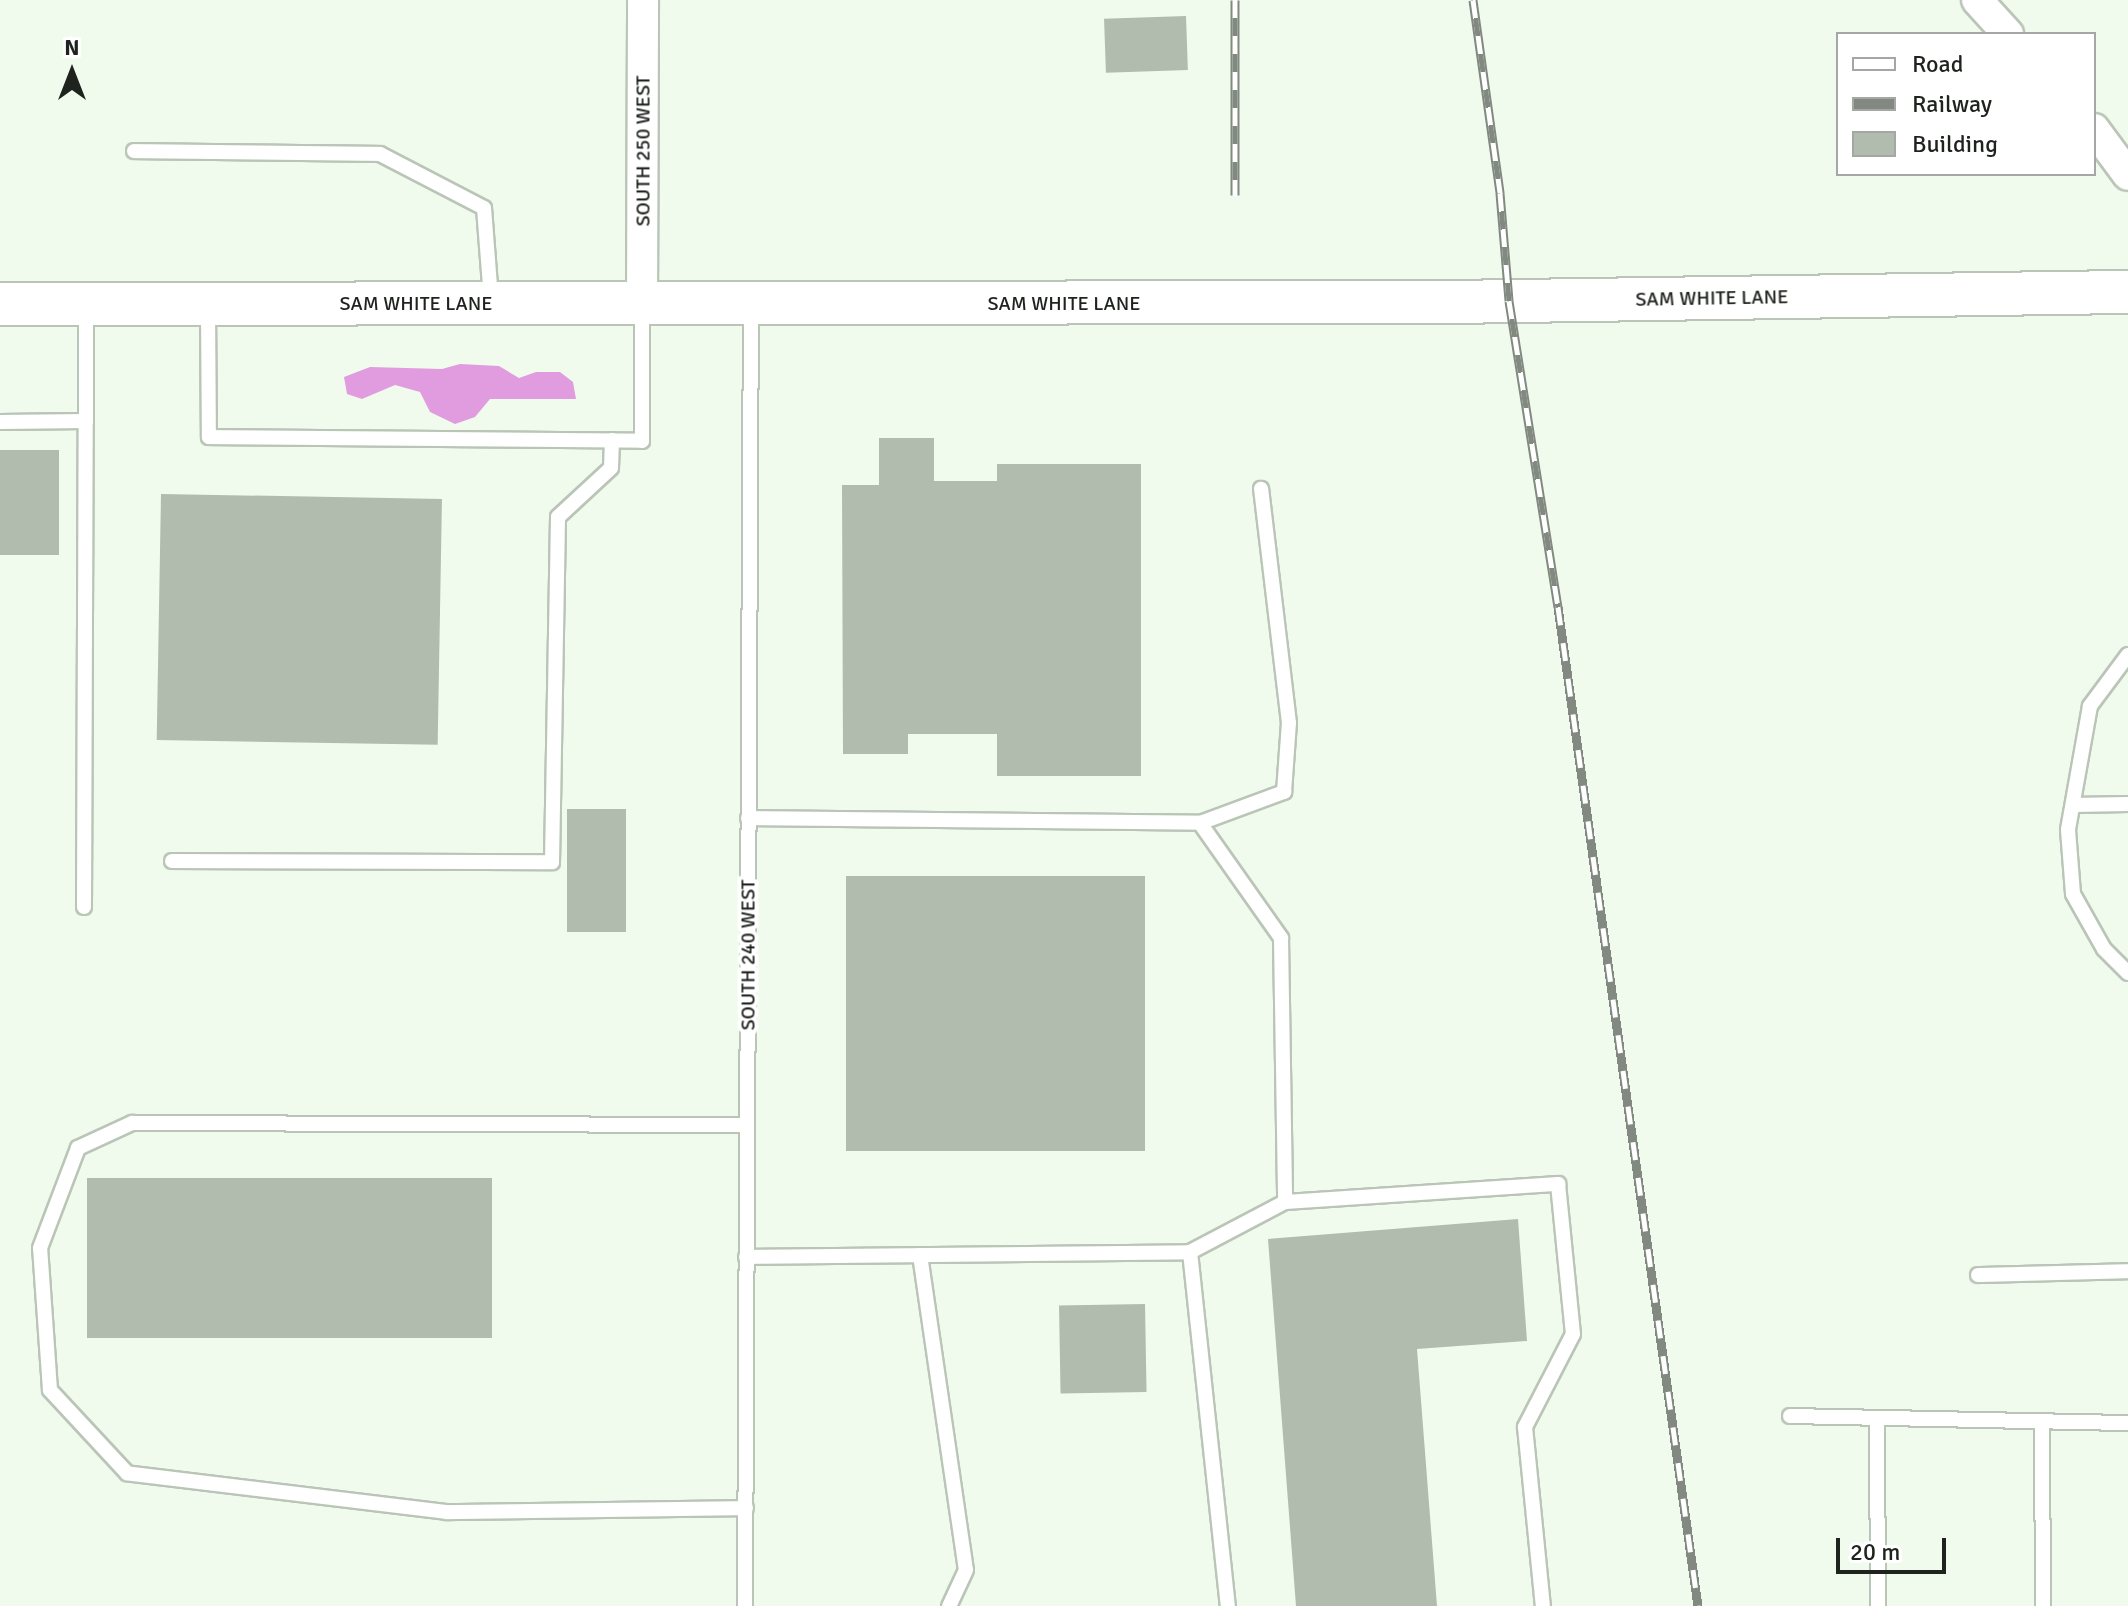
<!DOCTYPE html>
<html>
<head>
<meta charset="utf-8">
<style>
	body { margin:0 }
	#map { position:relative; width:2128px; height:1606px; overflow:hidden; background:#f0fbed; font-family:Signika,sans-serif }
	div>[style] { position:absolute }
	.water>* { inset:0; background:#e09cde }
	.building>* { inset:0; background:#b1bbae; transform-origin:0 0 }
	.roads { filter:drop-shadow(2px 0 #bbc5b7) drop-shadow(-2px 0 #bbc5b7) drop-shadow(0 2px #bbc5b7) drop-shadow(0 -2px #bbc5b7) }
	.lane>* { height:14px; margin:-7px; padding:0 7px; transform-origin:7px; border-radius:7px; background:#fff }
	.street>* { height:30px; margin:-15px; padding:0 15px; transform-origin:15px; border-radius:15px; background:#fff }
	.secondary>* { height:42px; margin:-21px; padding:0 21px; transform-origin:21px; border-radius:21px; background:#fff }
	.rail>* { height:9px; margin-top:-4.5px; transform-origin:0; background:repeating-linear-gradient(90deg,#fff 0 18px,#818980 0 36px); box-sizing:border-box; border-block:2px solid #818980 }
	span { translate:-50% -50%; white-space:nowrap; text-align:center; line-height:1.15; -webkit-text-stroke:8px #fff; paint-order:stroke }
	.street-label { font-size:20px; color:#1f231e }
	.legend { position:absolute; left:1836px; top:32px; width:260px; height:144px; box-sizing:border-box; background:#fff; border:2px solid #a5a7a5; margin:0; padding:10px 14px; list-style:none; font-size:24px; color:#1f231e }
	.legend li { display:flex; align-items:center; gap:16px; height:40px }
	.legend b { width:40px; border:2px solid #a5a7a5 }
	.north { position:absolute; left:32px; top:32px; width:80px; height:80px; -webkit-text-stroke:6px #fff; paint-order:stroke; rotate:0deg; font-size:22px; font-weight:700; line-height:32px; text-align:center; color:#1f231e }
	.north::after { content:''; display:block; margin:auto; width:28px; height:36px; background:#1f231e; clip-path:polygon(50% 0,100% 100%,50% 72%,0 100%) }
	.scale { position:absolute; left:1836px; top:1538px; width:110px; height:36px; box-sizing:border-box; border:4px solid #1f231e; border-top:0; padding-left:10px; font-size:24px; line-height:28px; white-space:nowrap; color:#1f231e; -webkit-text-stroke:6px #fff; paint-order:stroke }
</style>
</head>
<body>
<div id="map">
	<div class="water">
		<div style="clip-path:polygon(460px 364px,499px 366px,519px 378px,536px 372px,560px 372px,573px 382px,576px 399px,490px 399px,475px 417px,455px 424px,430px 412px,420px 392px,395px 385px,362px 399px,347px 394px,344px 377px,370px 367px,442px 369px)"></div>
	</div>
	<div class="building">
		<div style="left:1186px;top:16px;width:54px;height:82px;rotate:88deg"></div>
		<div style="clip-path:polygon(879px 438px,934px 438px,934px 481px,997px 481px,997px 464px,1141px 464px,1141px 776px,997px 776px,997px 734px,908px 734px,908px 754px,843px 754px,842px 485px,879px 485px)"></div>
		<div style="left:0;top:450px;width:59px;height:105px"></div>
		<div style="left:161px;top:494px;width:281px;height:246px;rotate:1deg"></div>
		<div style="left:567px;top:809px;width:59px;height:123px"></div>
		<div style="left:846px;top:876px;width:299px;height:275px"></div>
		<div style="left:87px;top:1178px;width:405px;height:160px"></div>
		<div style="clip-path:polygon(1518px 1219px,1527px 1341px,1417px 1349px,1437px 1606px,1296px 1606px,1268px 1239px)"></div>
		<div style="left:1145px;top:1304px;width:88px;height:86px;rotate:89deg"></div>
	</div>
	<div class="roads">
		<div class="lane">
			<div style="left:134px;top:151px;width:246px;rotate:0.7deg"></div>
			<div style="left:380px;top:154px;width:117px;rotate:27.4deg"></div>
			<div style="left:484px;top:208px;width:92px;rotate:85.6deg"></div>
			<div style="left:208px;top:308px;width:129px;rotate:89.6deg"></div>
			<div style="left:209px;top:437px;width:433px;rotate:0.5deg"></div>
			<div style="left:642px;top:441px;width:133px;rotate:-90deg"></div>
			<div style="left:0;top:422px;width:86px;rotate:-0.7deg"></div>
			<div style="left:86px;top:421px;width:113px;rotate:-90deg"></div>
			<div style="left:2128px;top:655px;width:64px;rotate:126.7deg"></div>
			<div style="left:2090px;top:706px;width:126px;rotate:100.1deg"></div>
			<div style="left:2068px;top:830px;width:64px;rotate:85.5deg"></div>
			<div style="left:2073px;top:894px;width:63px;rotate:60.6deg"></div>
			<div style="left:2104px;top:949px;width:34px;rotate:45deg"></div>
			<div style="left:2073px;top:805px;width:55px;rotate:-1deg"></div>
			<div style="left:748px;top:818px;width:452px;rotate:0.6deg"></div>
			<div style="left:1200px;top:823px;width:141px;rotate:54.8deg"></div>
			<div style="left:1281px;top:938px;width:264px;rotate:89.1deg"></div>
			<div style="left:1200px;top:823px;width:90px;rotate:-20.3deg"></div>
			<div style="left:1284px;top:792px;width:69px;rotate:-85.9deg"></div>
			<div style="left:1289px;top:723px;width:236px;rotate:-96.8deg"></div>
			<div style="left:172px;top:861px;width:380px;rotate:0.2deg"></div>
			<div style="left:552px;top:862px;width:345px;rotate:-89deg"></div>
			<div style="left:558px;top:517px;width:72px;rotate:-42.8deg"></div>
			<div style="left:611px;top:468px;width:28px;rotate:-88deg"></div>
			<div style="left:84px;top:907px;width:486px;rotate:-89.8deg"></div>
			<div style="left:1190px;top:1252px;width:356px;rotate:83.9deg"></div>
			<div style="left:920px;top:1255px;width:318px;rotate:81.7deg"></div>
			<div style="left:966px;top:1570px;width:40px;rotate:115deg"></div>
			<div style="left:746px;top:1257px;width:444px;rotate:-0.6deg"></div>
			<div style="left:1190px;top:1252px;width:107px;rotate:-27.8deg"></div>
			<div style="left:1285px;top:1202px;width:274px;rotate:-3.8deg"></div>
			<div style="left:1558px;top:1184px;width:151px;rotate:84.3deg"></div>
			<div style="left:1573px;top:1334px;width:105px;rotate:117.3deg"></div>
			<div style="left:1525px;top:1427px;width:180px;rotate:84.3deg"></div>
			<div style="left:1978px;top:1275px;width:150px;rotate:-1.5deg"></div>
			<div style="left:1790px;top:1416px;width:338px;rotate:1.2deg"></div>
			<div style="left:1877px;top:1420px;width:186px;rotate:89.7deg"></div>
			<div style="left:2042px;top:1422px;width:184px;rotate:89.7deg"></div>
			<div style="left:746px;top:1508px;width:299px;rotate:179.2deg"></div>
			<div style="left:447px;top:1512px;width:322px;rotate:-173.1deg"></div>
			<div style="left:127px;top:1473px;width:113px;rotate:-132.9deg"></div>
			<div style="left:50px;top:1390px;width:142px;rotate:-94deg"></div>
			<div style="left:40px;top:1248px;width:107px;rotate:-69.2deg"></div>
			<div style="left:78px;top:1148px;width:60px;rotate:-24.8deg"></div>
			<div style="left:132px;top:1123px;width:615px;rotate:0.19deg"></div>
			<div style="left:745px;top:1606px;width:1298px;rotate:-89.74deg"></div>
		</div>
		<div class="street">
			<div style="left:1977px;top:0;width:46px;rotate:47.6deg"></div>
			<div style="left:2094px;top:129px;width:57px;rotate:53.5deg"></div>
			<div style="left:642px;top:303px;width:303px;rotate:-89.8deg"></div>
		</div>
		<div class="secondary">
			<div style="left:0;top:304px;width:1450px;rotate:-0.08deg"></div>
			<div style="left:1450px;top:302px;width:678px;rotate:-0.85deg"></div>
		</div>
	</div>
	<div class="rail">
		<div style="left:1235px;top:0;width:195px;rotate:90deg"></div>
		<div style="left:1473px;top:0;width:195px;rotate:82deg"></div>
		<div style="left:1500px;top:193px;width:108px;rotate:85.2deg"></div>
		<div style="left:1509px;top:301px;width:310px;rotate:80.9deg"></div>
		<div style="left:1558px;top:607px;width:1009px;rotate:82.02deg"></div>
	</div>
	<div class="street-label">
		<span style="left:643px;top:151px;rotate:-90deg">SOUTH 250 WEST</span>
		<span style="left:1712px;top:298px;rotate:-1deg">SAM WHITE LANE</span>
		<span style="left:416px;top:303px">SAM WHITE LANE</span>
		<span style="left:1064px;top:303px">SAM WHITE LANE</span>
		<span style="left:748px;top:955px;rotate:-90deg">SOUTH 240 WEST</span>
	</div>
	<ul class="legend">
	<li><b style="height:10px;background:#fff"></b>Road</li>
	<li><b style="height:10px;background:#818980"></b>Railway</li>
	<li><b style="height:22px;background:#b1bbae"></b>Building</li>
	</ul>
	<div class="north">N</div>
	<div class="scale">20 m</div>
</div>
</body>
</html>
